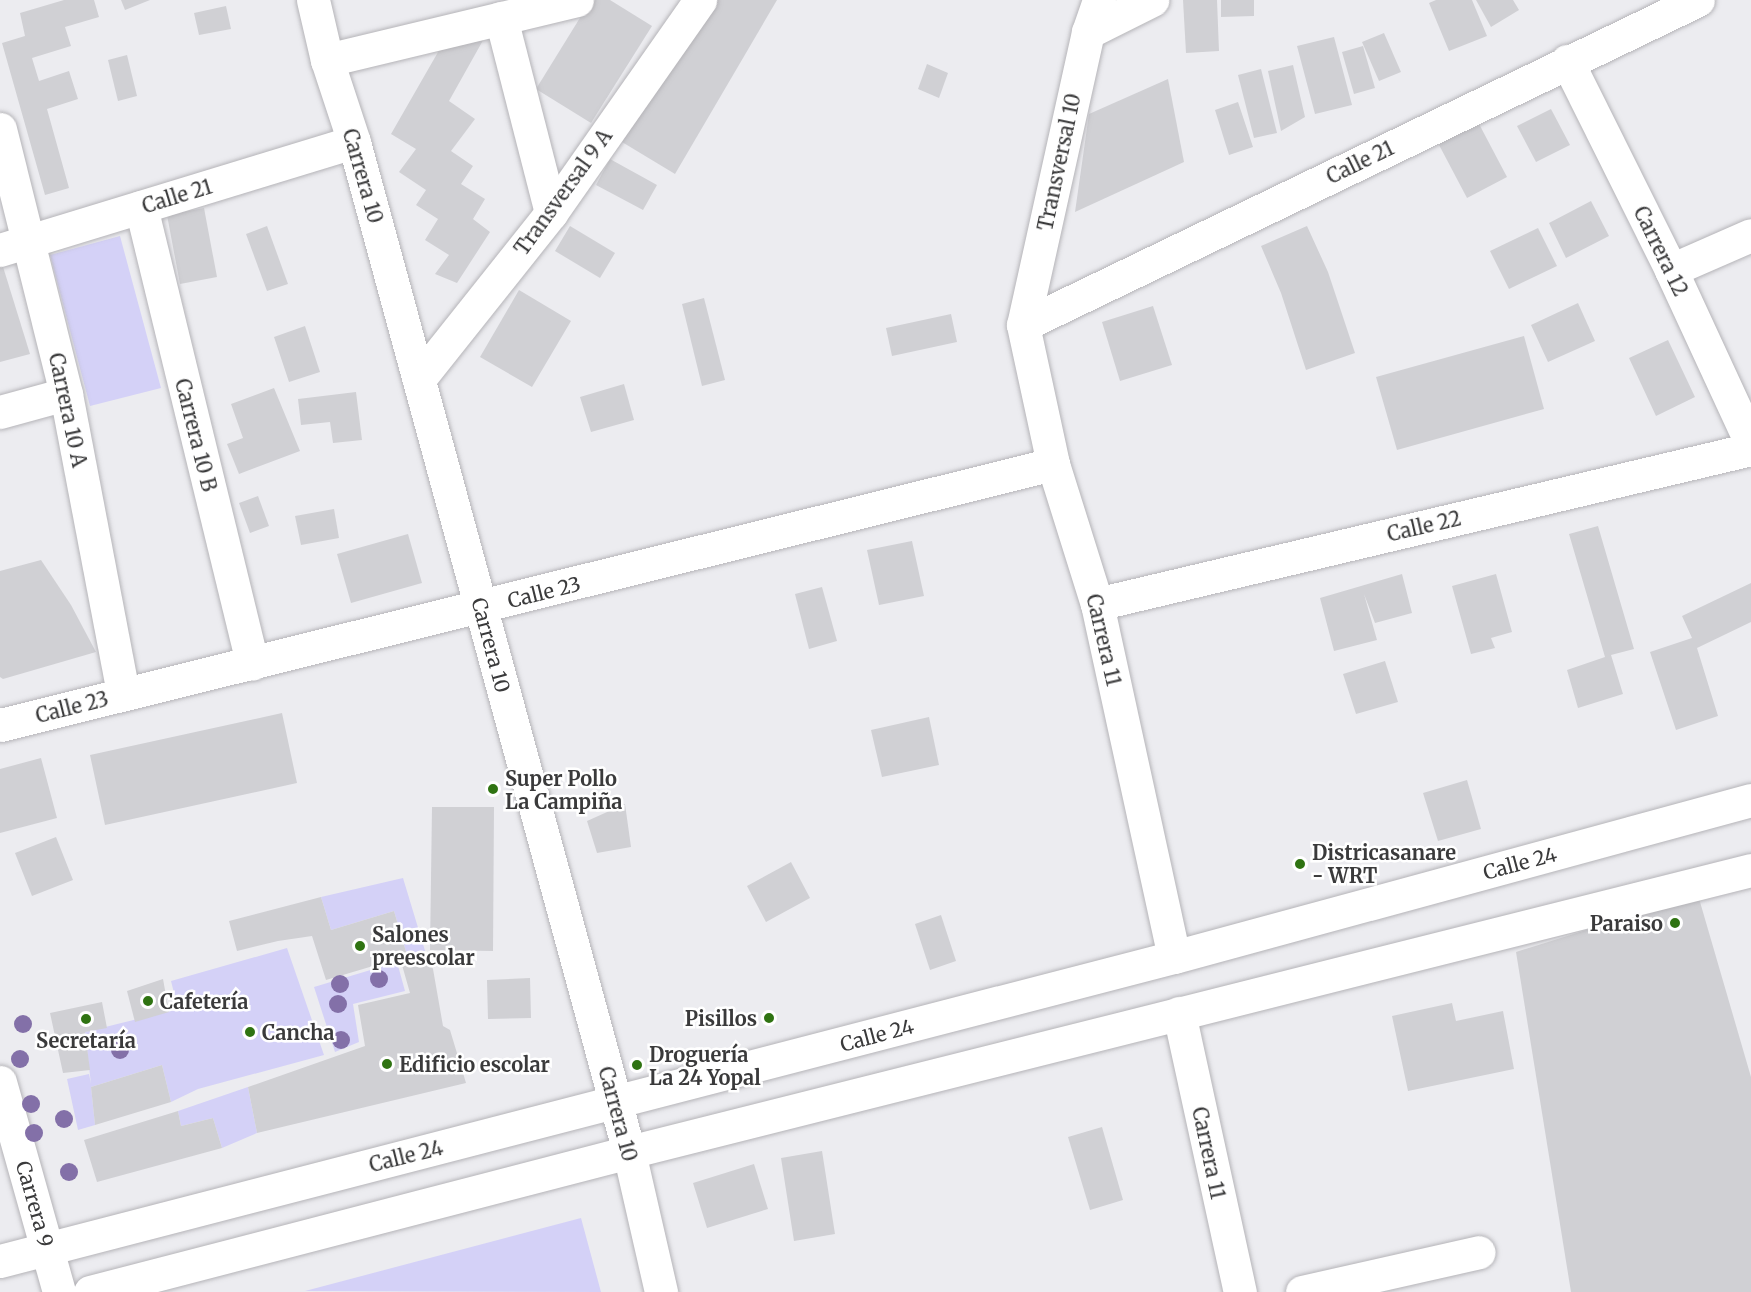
<!DOCTYPE html>
<html>
<head>
<meta charset="utf-8">
<style>
	body { margin:0 }
	#map { position:relative; width:1751px; height:1292px; overflow:hidden; background:#ececf0; font-family:Merriweather,serif }
	div>[style] { position:absolute }
	[style*='--x'] { left:calc(var(--x)*1px); top:calc(var(--y)*1px); width:calc(var(--w)*1px); rotate:calc(var(--a)*1deg) }
	.green>* { inset:0; background:#d4d1f7 }
	.building>* { inset:0; background:#d0d0d4 }
	.roads { filter:drop-shadow(0 0 2px #b5b4b8) drop-shadow(0 0 2px #b5b4b8) }
	.minor>* { height:33px; margin:-16.5px; padding:0 16.5px; transform-origin:16.5px; border-radius:16.5px; background:#fff }
	.trees>* { width:18px; height:18px; margin:-9px; border-radius:50%; background:#8370a8 }
	.dots>* { width:16px; height:16px; translate:-50% -50%; box-sizing:border-box; border:3px solid #fff; border-radius:50% }
	span { translate:-50% -50%; white-space:nowrap; text-align:center; line-height:1.15; -webkit-text-stroke:5px #fff; paint-order:stroke }
	.street-label { font-size:20px; color:#3a3a3b }
	.poi-label { font-size:20px; color:#3a3a3b; font-weight:700 }
	.left { translate:0 -50%; text-align:left }
	.right { translate:-100% -50%; text-align:right }
</style>
</head>
<body>
<div id="map">
	<div class="green">
		<div style="clip-path:polygon(120px 236px,161px 388px,90px 406px,50px 255px)"></div>
		<div style="clip-path:polygon(403px 878px,426px 954px,407px 955px,394px 911px,331px 930px,321px 897px)"></div>
		<div style="clip-path:polygon(287px 948px,324px 1055px,198px 1089px,171px 1102px,162px 1065px,91px 1087px,95px 1125px,78px 1130px,67px 1079px,89px 1074px,91px 1084px,85px 1032px,178px 1009px,171px 981px)"></div>
		<div style="clip-path:polygon(397px 962px,405px 991px,353px 1004px,359px 1042px,335px 1052px,314px 987px)"></div>
		<div style="clip-path:polygon(248px 1087px,257px 1133px,222px 1148px,213px 1118px,181px 1126px,178px 1111px)"></div>
		<div style="clip-path:polygon(581px 1218px,601px 1292px,305px 1291px)"></div>
	</div>
	<div class="building">
		<div style="clip-path:polygon(64px 0,94px 0,99px 17px,65px 27px,71px 46px,32px 58px,39px 81px,69px 71px,78px 99px,47px 109px,69px 188px,45px 195px,2px 43px,25px 36px,20px 13px)"></div>
		<div style="clip-path:polygon(121px 0,150px 0,125px 10px)"></div>
		<div style="clip-path:polygon(591px 0,610px 0,652px 26px,591px 123px,536px 89px)"></div>
		<div style="clip-path:polygon(708px 0,777px 0,675px 174px,622px 142px)"></div>
		<div style="clip-path:polygon(1183px 0,1217px 0,1219px 51px,1186px 53px)"></div>
		<div style="clip-path:polygon(1221px 0,1254px 0,1254px 16px,1221px 17px)"></div>
		<div style="clip-path:polygon(1436px 0,1472px 0,1487px 36px,1449px 51px,1429px 3px)"></div>
		<div style="clip-path:polygon(1476px 0,1513px 0,1519px 10px,1491px 27px)"></div>
		<div style="clip-path:polygon(226px 6px,231px 29px,199px 35px,194px 13px)"></div>
		<div style="clip-path:polygon(457px 19px,486px 35px,449px 101px,475px 119px,451px 151px,473px 166px,461px 184px,485px 199px,473px 219px,490px 232px,457px 283px,435px 274px,449px 255px,425px 240px,438px 219px,416px 205px,426px 190px,399px 172px,416px 149px,391px 134px)"></div>
		<div style="clip-path:polygon(1384px 33px,1401px 72px,1379px 81px,1362px 42px)"></div>
		<div style="clip-path:polygon(1334px 37px,1352px 105px,1315px 114px,1297px 46px)"></div>
		<div style="clip-path:polygon(1363px 46px,1375px 88px,1354px 94px,1342px 52px)"></div>
		<div style="clip-path:polygon(127px 55px,137px 96px,118px 101px,108px 60px)"></div>
		<div style="clip-path:polygon(927px 64px,948px 73px,939px 98px,918px 89px)"></div>
		<div style="clip-path:polygon(1293px 65px,1305px 117px,1281px 131px,1268px 71px)"></div>
		<div style="clip-path:polygon(1261px 69px,1277px 133px,1254px 138px,1238px 75px)"></div>
		<div style="clip-path:polygon(1168px 79px,1184px 162px,1075px 212px,1089px 114px)"></div>
		<div style="clip-path:polygon(1238px 102px,1253px 147px,1229px 155px,1215px 110px)"></div>
		<div style="clip-path:polygon(1551px 109px,1570px 145px,1536px 162px,1517px 126px)"></div>
		<div style="clip-path:polygon(1478px 122px,1507px 177px,1467px 198px,1438px 143px)"></div>
		<div style="clip-path:polygon(610px 159px,657px 185px,643px 210px,596px 185px)"></div>
		<div style="clip-path:polygon(1591px 201px,1609px 236px,1566px 258px,1549px 223px)"></div>
		<div style="clip-path:polygon(204px 208px,217px 277px,180px 284px,167px 215px)"></div>
		<div style="clip-path:polygon(267px 226px,288px 284px,267px 291px,246px 234px)"></div>
		<div style="clip-path:polygon(570px 226px,615px 253px,600px 278px,555px 251px)"></div>
		<div style="clip-path:polygon(1307px 226px,1328px 272px,1355px 353px,1306px 370px,1281px 293px,1261px 246px)"></div>
		<div style="clip-path:polygon(1538px 228px,1557px 266px,1509px 289px,1490px 251px)"></div>
		<div style="clip-path:polygon(0 257px,30px 354px,0 362px)"></div>
		<div style="clip-path:polygon(519px 290px,571px 321px,532px 387px,480px 357px)"></div>
		<div style="clip-path:polygon(704px 298px,725px 380px,702px 386px,682px 304px)"></div>
		<div style="clip-path:polygon(1578px 303px,1595px 341px,1548px 362px,1531px 325px)"></div>
		<div style="clip-path:polygon(1153px 306px,1172px 365px,1120px 381px,1102px 322px)"></div>
		<div style="clip-path:polygon(951px 314px,957px 342px,892px 356px,886px 328px)"></div>
		<div style="clip-path:polygon(305px 326px,320px 372px,289px 382px,274px 337px)"></div>
		<div style="clip-path:polygon(1524px 336px,1544px 409px,1397px 450px,1376px 377px)"></div>
		<div style="clip-path:polygon(1668px 340px,1695px 397px,1656px 416px,1629px 358px)"></div>
		<div style="clip-path:polygon(624px 384px,634px 420px,591px 432px,580px 397px)"></div>
		<div style="clip-path:polygon(274px 388px,300px 451px,239px 474px,227px 444px,243px 438px,231px 404px)"></div>
		<div style="clip-path:polygon(356px 392px,362px 440px,333px 443px,330px 422px,301px 425px,298px 399px)"></div>
		<div style="clip-path:polygon(258px 496px,269px 526px,250px 533px,239px 503px)"></div>
		<div style="clip-path:polygon(334px 509px,339px 538px,301px 545px,295px 516px)"></div>
		<div style="clip-path:polygon(1598px 526px,1634px 649px,1611px 655px,1623px 694px,1578px 708px,1567px 670px,1605px 657px,1569px 534px)"></div>
		<div style="clip-path:polygon(408px 534px,422px 583px,351px 603px,337px 554px)"></div>
		<div style="clip-path:polygon(912px 541px,924px 596px,879px 605px,867px 550px)"></div>
		<div style="clip-path:polygon(41px 560px,71px 605px,96px 652px,3px 679px,0 677px,0 571px)"></div>
		<div style="clip-path:polygon(1402px 574px,1412px 613px,1375px 623px,1364px 594px,1377px 640px,1334px 651px,1320px 598px)"></div>
		<div style="clip-path:polygon(1496px 574px,1512px 632px,1491px 638px,1495px 648px,1471px 654px,1452px 586px)"></div>
		<div style="clip-path:polygon(1751px 583px,1751px 622px,1697px 648px,1718px 716px,1676px 730px,1650px 652px,1692px 638px,1682px 616px)"></div>
		<div style="clip-path:polygon(822px 587px,837px 641px,809px 649px,795px 594px)"></div>
		<div style="clip-path:polygon(1385px 661px,1398px 702px,1356px 714px,1343px 674px)"></div>
		<div style="clip-path:polygon(282px 713px,297px 783px,105px 825px,90px 755px)"></div>
		<div style="clip-path:polygon(929px 717px,939px 765px,882px 777px,871px 730px)"></div>
		<div style="clip-path:polygon(41px 758px,57px 818px,0 833px,0 769px)"></div>
		<div style="clip-path:polygon(1467px 780px,1481px 829px,1438px 841px,1423px 793px)"></div>
		<div style="clip-path:polygon(625px 804px,631px 847px,597px 853px,587px 821px)"></div>
		<div style="clip-path:polygon(432px 807px,494px 807px,493px 951px,430px 950px)"></div>
		<div style="clip-path:polygon(56px 837px,73px 880px,32px 896px,15px 853px)"></div>
		<div style="clip-path:polygon(791px 862px,810px 898px,766px 922px,747px 886px)"></div>
		<div style="clip-path:polygon(1698px 895px,1751px 1077px,1751px 1292px,1571px 1292px,1516px 952px)"></div>
		<div style="clip-path:polygon(321px 897px,331px 930px,394px 911px,407px 955px,400px 958px,426px 954px,433px 969px,443px 1026px,450px 1030px,466px 1083px,257px 1133px,248px 1087px,365px 1046px,358px 1005px,410px 993px,400px 958px,326px 980px,312px 936px,278px 941px,237px 951px,229px 921px)"></div>
		<div style="clip-path:polygon(941px 915px,956px 961px,930px 970px,915px 924px)"></div>
		<div style="clip-path:polygon(530px 978px,531px 1018px,488px 1019px,487px 980px)"></div>
		<div style="clip-path:polygon(163px 979px,169px 1012px,135px 1022px,127px 991px)"></div>
		<div style="clip-path:polygon(102px 1002px,107px 1028px,85px 1032px,90px 1070px,63px 1073px,50px 1013px)"></div>
		<div style="clip-path:polygon(1452px 1003px,1456px 1021px,1503px 1011px,1514px 1069px,1408px 1091px,1392px 1016px)"></div>
		<div style="clip-path:polygon(162px 1065px,171px 1102px,95px 1125px,91px 1087px)"></div>
		<div style="clip-path:polygon(178px 1111px,181px 1126px,213px 1118px,222px 1148px,97px 1182px,84px 1140px)"></div>
		<div style="clip-path:polygon(1102px 1127px,1123px 1200px,1090px 1210px,1068px 1137px)"></div>
		<div style="clip-path:polygon(822px 1151px,835px 1234px,794px 1241px,781px 1158px)"></div>
		<div style="clip-path:polygon(754px 1164px,768px 1209px,707px 1228px,693px 1183px)"></div>
	</div>
	<div class="roads">
		<div class="minor">
			<div style="--x:313;--y:0;--w:62;--a:76.9"></div>
			<div style="--x:327;--y:60;--w:86;--a:71.8"></div>
			<div style="--x:354;--y:142;--w:1047;--a:74.77"></div>
			<div style="--x:629;--y:1152;--w:144;--a:77.1"></div>
			<div style="--x:1099;--y:0;--w:34;--a:109"></div>
			<div style="--x:1088;--y:32;--w:300;--a:102.5"></div>
			<div style="--x:1023;--y:325;--w:142;--a:77.8"></div>
			<div style="--x:1053;--y:464;--w:147;--a:72.6"></div>
			<div style="--x:1097;--y:604;--w:361;--a:77.7"></div>
			<div style="--x:501;--y:18;--w:201;--a:75.6"></div>
			<div style="--x:1088;--y:32;--w:72;--a:-26.6"></div>
			<div style="--x:327;--y:60;--w:257;--a:-13.5"></div>
			<div style="--x:1567;--y:61;--w:233;--a:63.5"></div>
			<div style="--x:1671;--y:270;--w:191;--a:65.2"></div>
			<div style="--x:0;--y:129;--w:273;--a:76"></div>
			<div style="--x:66;--y:394;--w:305;--a:79.2"></div>
			<div style="--x:141;--y:207;--w:470;--a:76.3"></div>
			<div style="--x:0;--y:250;--w:370;--a:-17"></div>
			<div style="--x:1671;--y:270;--w:87;--a:-23.6"></div>
			<div style="--x:1023;--y:325;--w:749;--a:-25.71"></div>
			<div style="--x:419;--y:379;--w:212;--a:-51.5"></div>
			<div style="--x:551;--y:213;--w:260;--a:-55"></div>
			<div style="--x:0;--y:412;--w:68;--a:-15.3"></div>
			<div style="--x:1097;--y:604;--w:672;--a:-13.33"></div>
			<div style="--x:0;--y:725;--w:1085;--a:-13.92"></div>
			<div style="--x:1179;--y:1013;--w:286;--a:77.7"></div>
			<div style="--x:0;--y:1082;--w:218;--a:74.3"></div>
			<div style="--x:0;--y:1261;--w:1213;--a:-14.52"></div>
			<div style="--x:1174;--y:957;--w:598;--a:-15.22"></div>
			<div style="--x:90;--y:1292;--w:557;--a:-14.56"></div>
			<div style="--x:629;--y:1152;--w:1157;--a:-14.11"></div>
			<div style="--x:1302;--y:1292;--w:181;--a:-12.7"></div>
		</div>
	</div>
	<div class="trees">
		<div style="left:379px;top:979px"></div>
		<div style="left:340px;top:984px"></div>
		<div style="left:338px;top:1004px"></div>
		<div style="left:23px;top:1024px"></div>
		<div style="left:341px;top:1040px"></div>
		<div style="left:120px;top:1050px"></div>
		<div style="left:20px;top:1059px"></div>
		<div style="left:31px;top:1104px"></div>
		<div style="left:64px;top:1119px"></div>
		<div style="left:34px;top:1133px"></div>
		<div style="left:69px;top:1172px"></div>
	</div>
	<div class="dots">
		<div style="left:493px;top:789px;background:#2f7312"></div>
		<div style="left:1300px;top:864px;background:#2f7312"></div>
		<div style="left:1675px;top:923px;background:#2f7312"></div>
		<div style="left:360px;top:946px;background:#2f7312"></div>
		<div style="left:148px;top:1001px;background:#2f7312"></div>
		<div style="left:769px;top:1018px;background:#2f7312"></div>
		<div style="left:86px;top:1019px;background:#2f7312"></div>
		<div style="left:250px;top:1032px;background:#2f7312"></div>
		<div style="left:387px;top:1064px;background:#2f7312"></div>
		<div style="left:637px;top:1065px;background:#2f7312"></div>
	</div>
	<div class="street-label">
		<span style="left:1059px;top:162px;rotate:-78deg">Transversal 10</span>
		<span style="left:1360px;top:162px;rotate:-26deg">Calle 21</span>
		<span style="left:363px;top:176px;rotate:74deg">Carrera 10</span>
		<span style="left:563px;top:192px;rotate:-54deg">Transversal 9 A</span>
		<span style="left:177px;top:196px;rotate:-17deg">Calle 21</span>
		<span style="left:1661px;top:251px;rotate:64deg">Carrera 12</span>
		<span style="left:68px;top:410px;rotate:78deg">Carrera 10 A</span>
		<span style="left:196px;top:435px;rotate:76deg">Carrera 10 B</span>
		<span style="left:1424px;top:526px;rotate:-13deg">Calle 22</span>
		<span style="left:544px;top:592px;rotate:-14deg">Calle 23</span>
		<span style="left:1104px;top:640px;rotate:77deg">Carrera 11</span>
		<span style="left:491px;top:645px;rotate:75deg">Carrera 10</span>
		<span style="left:72px;top:707px;rotate:-14deg">Calle 23</span>
		<span style="left:1520px;top:863px;rotate:-15deg">Calle 24</span>
		<span style="left:877px;top:1035px;rotate:-15deg">Calle 24</span>
		<span style="left:618px;top:1114px;rotate:75deg">Carrera 10</span>
		<span style="left:1209px;top:1153px;rotate:78deg">Carrera 11</span>
		<span style="left:406px;top:1156px;rotate:-14deg">Calle 24</span>
		<span style="left:35px;top:1204px;rotate:74deg">Carrera 9</span>
	</div>
	<div class="poi-label">
		<span class="left" style="left:505px;top:790px">Super Pollo<br>La Campiña</span>
		<span class="left" style="left:1312px;top:864px">Districasanare<br>- WRT</span>
		<span class="right" style="left:1663px;top:923px">Paraiso</span>
		<span class="left" style="left:372px;top:946px">Salones<br>preescolar</span>
		<span class="left" style="left:160px;top:1001px">Cafetería</span>
		<span class="right" style="left:757px;top:1018px">Pisillos</span>
		<span class="left" style="left:262px;top:1032px">Cancha</span>
		<span style="left:86px;top:1040px">Secretaría</span>
		<span class="left" style="left:649px;top:1066px">Droguería<br>La 24 Yopal</span>
		<span class="left" style="left:399px;top:1064px">Edificio escolar</span>
	</div>
</div>
</body>
</html>
